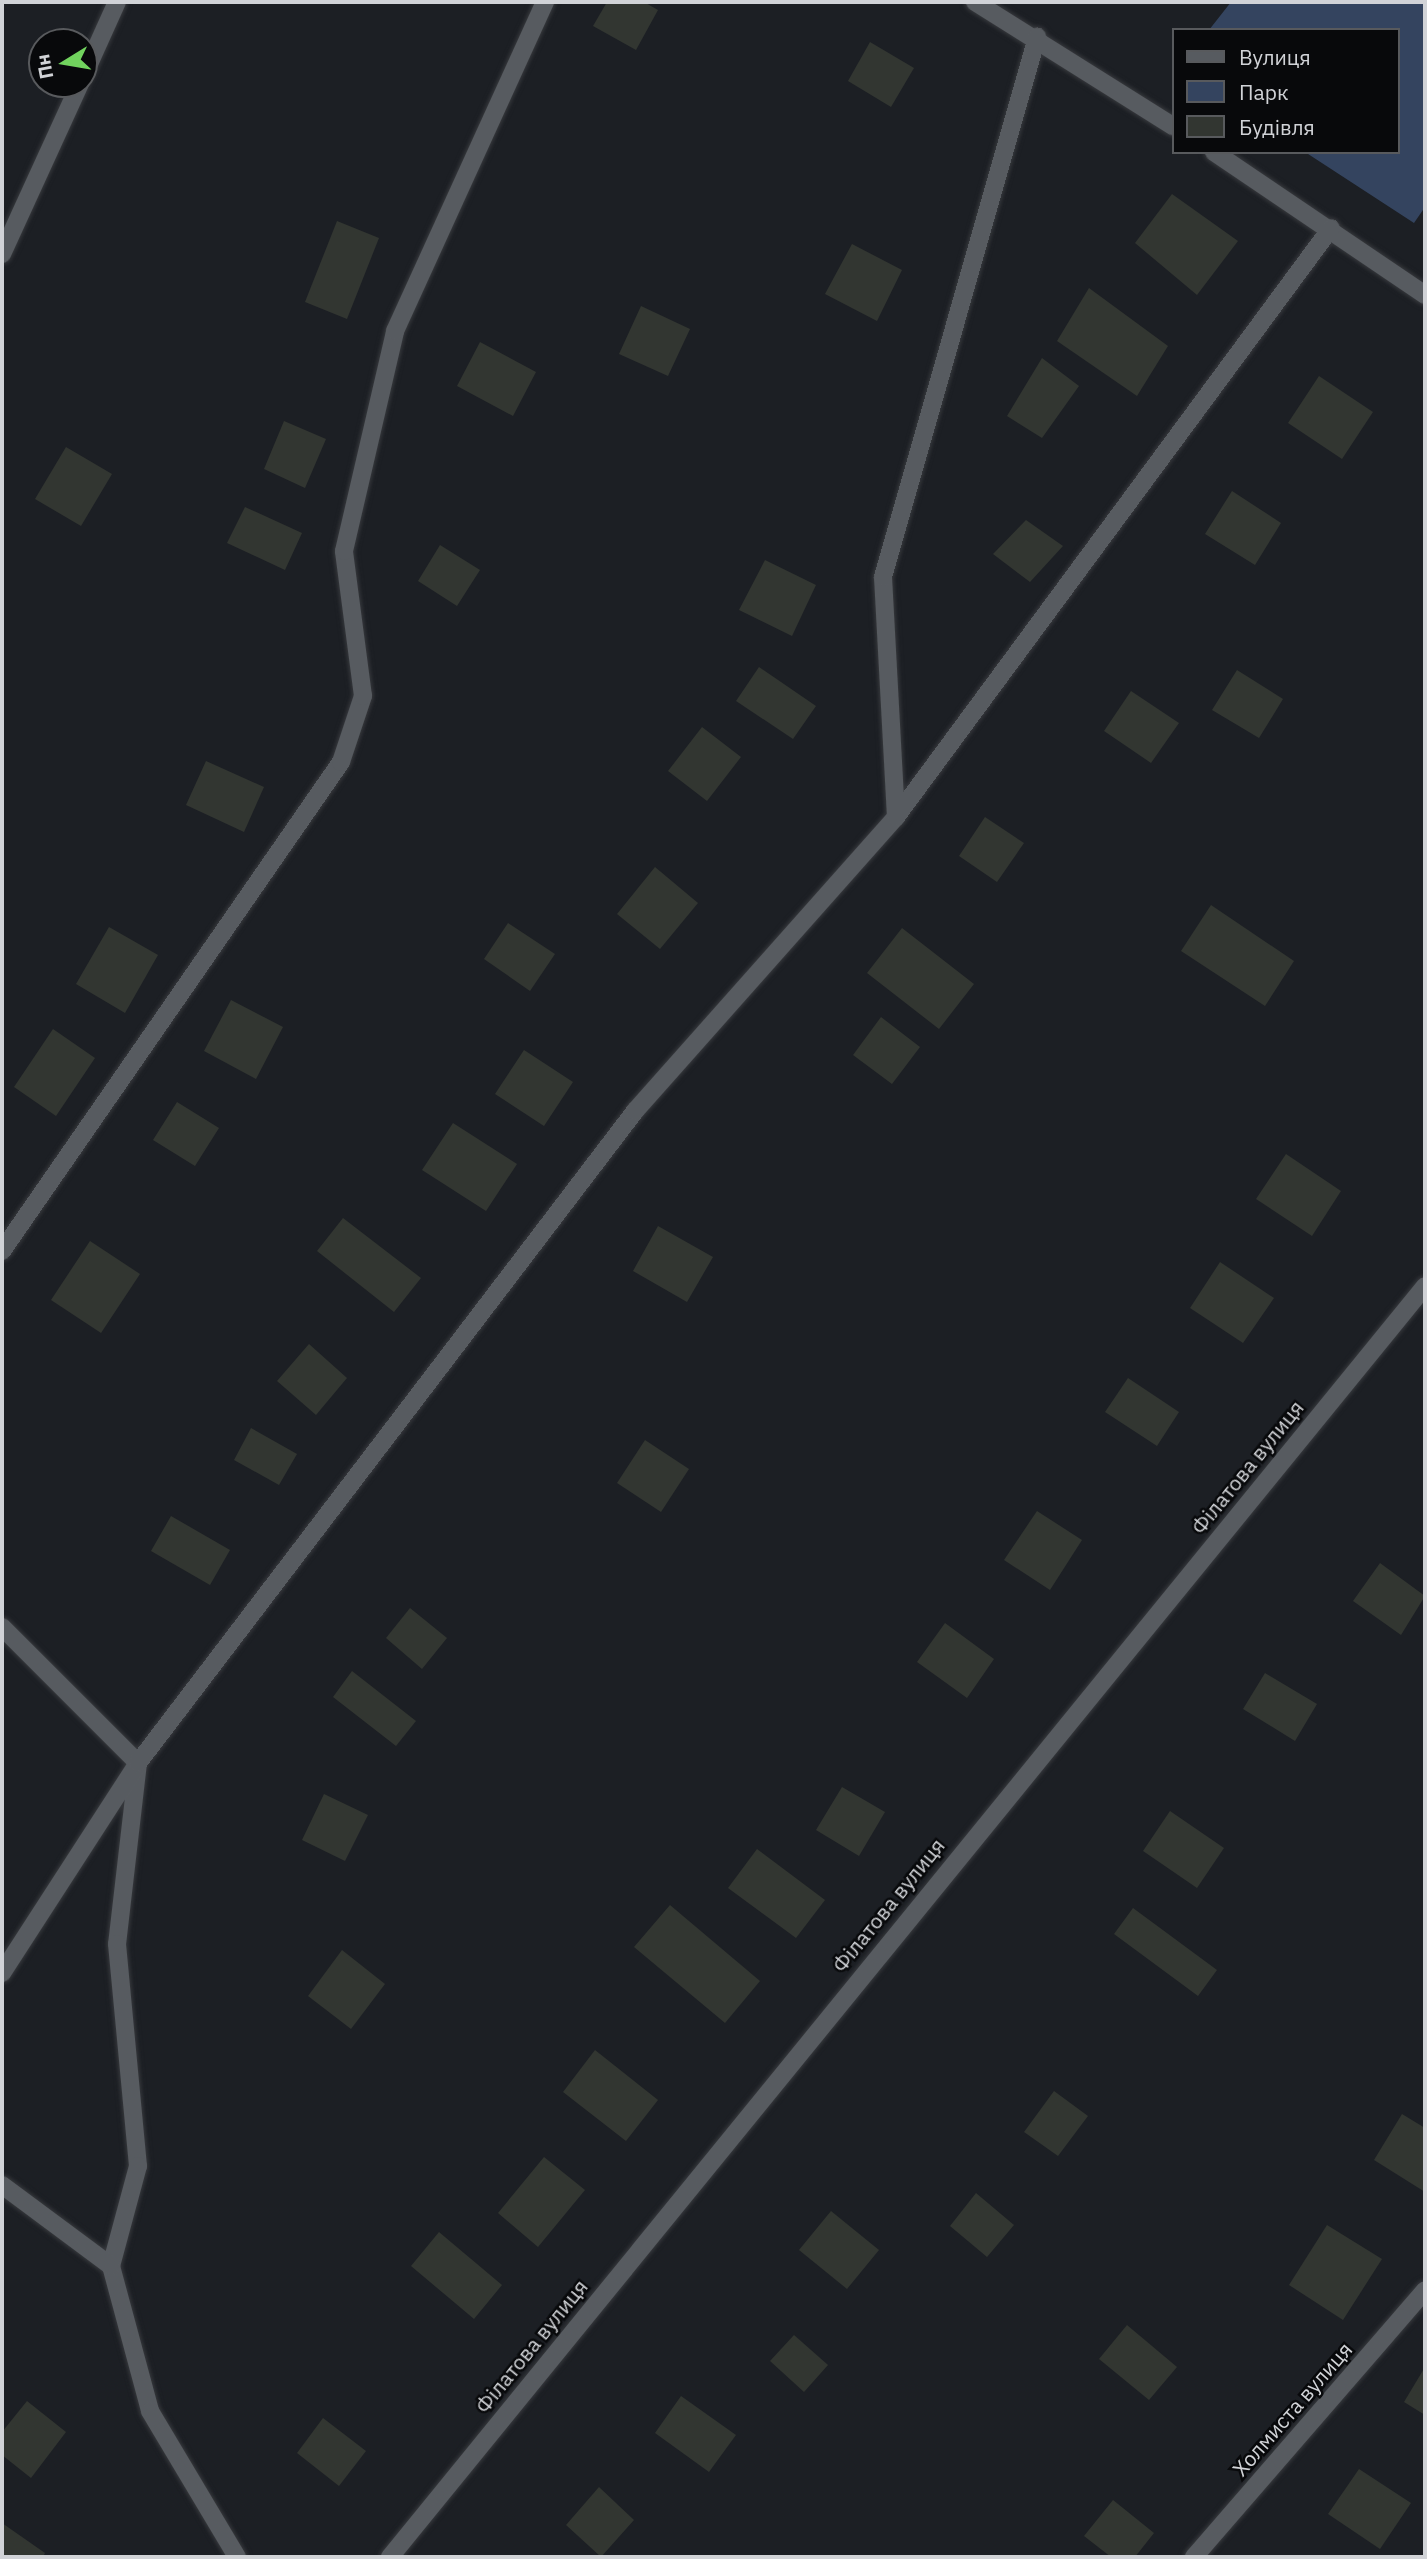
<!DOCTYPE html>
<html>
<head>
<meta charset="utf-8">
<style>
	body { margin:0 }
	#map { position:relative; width:1427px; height:2559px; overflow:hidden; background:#1c1f24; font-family:"IBM Plex Sans",sans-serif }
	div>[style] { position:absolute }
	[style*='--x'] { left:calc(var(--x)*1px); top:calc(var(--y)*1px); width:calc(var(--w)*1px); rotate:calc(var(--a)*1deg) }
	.green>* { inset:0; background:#34445f }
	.building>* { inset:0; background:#323631 }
	.roads { filter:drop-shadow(0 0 2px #37393d) drop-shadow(0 0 2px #37393d) }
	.minor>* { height:18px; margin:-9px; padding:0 9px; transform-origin:9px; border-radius:9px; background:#575b60 }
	span { translate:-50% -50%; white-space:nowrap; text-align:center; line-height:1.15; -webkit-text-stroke:5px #08090b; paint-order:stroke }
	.street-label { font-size:21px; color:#d1d3d7 }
	.frame { position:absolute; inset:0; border:4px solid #d1d3d7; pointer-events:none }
	.legend { position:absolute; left:1172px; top:28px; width:228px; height:126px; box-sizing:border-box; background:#08090b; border:2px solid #585a5d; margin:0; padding:9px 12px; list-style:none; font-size:21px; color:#d1d3d7 }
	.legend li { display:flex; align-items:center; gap:14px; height:35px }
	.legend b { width:35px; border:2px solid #585a5d }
	.north { position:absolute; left:28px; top:28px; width:70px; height:70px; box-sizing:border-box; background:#08090b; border:2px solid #585a5d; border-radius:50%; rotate:259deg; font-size:19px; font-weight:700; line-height:28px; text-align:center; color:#d1d3d7 }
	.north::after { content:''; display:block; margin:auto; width:24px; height:32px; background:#71d35e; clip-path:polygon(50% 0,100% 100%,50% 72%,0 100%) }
</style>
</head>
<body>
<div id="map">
	<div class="green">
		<div style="clip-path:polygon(1231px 2px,1425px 2px,1425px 207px,1414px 223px,1305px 152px,1397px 152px,1397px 30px,1209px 30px)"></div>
	</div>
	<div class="building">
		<div style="clip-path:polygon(607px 2px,644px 2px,658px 10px,636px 50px,593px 26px)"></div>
		<div style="clip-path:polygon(870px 42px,914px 68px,891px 107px,848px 81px)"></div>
		<div style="clip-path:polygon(1172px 194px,1238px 241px,1197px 295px,1135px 243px)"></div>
		<div style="clip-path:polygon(337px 221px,379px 238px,347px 319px,305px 302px)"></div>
		<div style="clip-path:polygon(852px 244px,902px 270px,877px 321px,825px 294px)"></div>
		<div style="clip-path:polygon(1089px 288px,1168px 346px,1137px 396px,1057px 341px)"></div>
		<div style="clip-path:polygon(641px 306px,690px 329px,668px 376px,619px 354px)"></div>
		<div style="clip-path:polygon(480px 342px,536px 372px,513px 416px,457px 386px)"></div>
		<div style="clip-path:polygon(1042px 358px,1079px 386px,1042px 438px,1007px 416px)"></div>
		<div style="clip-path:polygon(1319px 376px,1373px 412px,1342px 459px,1288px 423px)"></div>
		<div style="clip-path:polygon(284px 421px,326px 439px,305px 488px,264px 469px)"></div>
		<div style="clip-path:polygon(66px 447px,112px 474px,81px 526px,35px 499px)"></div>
		<div style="clip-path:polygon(1232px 491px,1281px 523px,1255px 565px,1205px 534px)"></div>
		<div style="clip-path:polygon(245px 507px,302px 533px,285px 570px,227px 543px)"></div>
		<div style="clip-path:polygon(1026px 520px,1063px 546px,1030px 582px,993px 554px)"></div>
		<div style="clip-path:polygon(440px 545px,480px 570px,457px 606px,418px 581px)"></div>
		<div style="clip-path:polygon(765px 560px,816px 585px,792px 636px,739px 610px)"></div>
		<div style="clip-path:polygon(759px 667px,816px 706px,793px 739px,736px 701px)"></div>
		<div style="clip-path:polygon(1237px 670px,1283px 699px,1259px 738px,1212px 710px)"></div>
		<div style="clip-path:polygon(1131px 691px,1179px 723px,1151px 763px,1104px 731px)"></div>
		<div style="clip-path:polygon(702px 727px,741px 757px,707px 801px,668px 771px)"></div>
		<div style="clip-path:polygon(206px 761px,264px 787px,244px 832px,186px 805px)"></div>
		<div style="clip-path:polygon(985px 817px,1024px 843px,997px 882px,959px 856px)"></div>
		<div style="clip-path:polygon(655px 867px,698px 903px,660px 949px,617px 914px)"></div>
		<div style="clip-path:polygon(1211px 905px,1294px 961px,1265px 1006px,1181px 951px)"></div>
		<div style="clip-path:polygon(508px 923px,555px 954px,530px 991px,484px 959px)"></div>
		<div style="clip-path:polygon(109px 927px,158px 955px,125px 1013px,76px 984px)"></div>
		<div style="clip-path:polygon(902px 928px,974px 984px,939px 1029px,867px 973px)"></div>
		<div style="clip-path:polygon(231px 1000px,283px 1027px,256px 1079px,204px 1051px)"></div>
		<div style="clip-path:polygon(881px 1017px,920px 1047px,892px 1084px,853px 1055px)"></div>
		<div style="clip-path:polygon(53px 1029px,95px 1058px,56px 1116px,14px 1087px)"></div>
		<div style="clip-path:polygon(524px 1050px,573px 1082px,544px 1126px,495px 1094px)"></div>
		<div style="clip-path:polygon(177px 1102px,219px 1128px,195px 1166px,153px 1140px)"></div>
		<div style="clip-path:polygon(453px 1123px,517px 1164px,486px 1211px,422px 1170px)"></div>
		<div style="clip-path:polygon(1286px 1154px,1341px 1191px,1312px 1236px,1256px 1199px)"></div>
		<div style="clip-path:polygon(343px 1218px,421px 1278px,394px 1312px,317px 1251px)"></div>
		<div style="clip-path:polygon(658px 1226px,713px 1257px,687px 1302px,633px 1271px)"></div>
		<div style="clip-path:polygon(90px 1241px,140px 1274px,101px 1333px,51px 1300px)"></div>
		<div style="clip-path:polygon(1220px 1262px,1274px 1298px,1243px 1343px,1190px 1308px)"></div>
		<div style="clip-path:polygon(309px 1344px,347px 1378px,316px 1415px,277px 1381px)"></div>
		<div style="clip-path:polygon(1128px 1378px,1179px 1412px,1157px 1446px,1105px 1412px)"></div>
		<div style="clip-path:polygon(251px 1428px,297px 1454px,279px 1485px,234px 1460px)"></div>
		<div style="clip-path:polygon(645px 1440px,689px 1469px,661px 1512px,617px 1483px)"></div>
		<div style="clip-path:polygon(1037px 1511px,1082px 1540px,1050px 1590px,1004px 1560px)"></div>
		<div style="clip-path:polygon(171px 1516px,230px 1550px,210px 1585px,151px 1551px)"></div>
		<div style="clip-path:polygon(1380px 1563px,1425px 1596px,1401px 1635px,1353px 1601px)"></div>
		<div style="clip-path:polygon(410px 1608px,447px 1638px,422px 1669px,386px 1638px)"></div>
		<div style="clip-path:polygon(945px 1623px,994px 1659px,967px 1698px,917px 1662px)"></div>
		<div style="clip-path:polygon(352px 1671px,416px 1721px,396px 1746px,333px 1697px)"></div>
		<div style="clip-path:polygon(1265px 1673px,1317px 1704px,1295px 1741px,1243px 1709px)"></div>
		<div style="clip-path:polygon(842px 1787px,885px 1812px,859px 1856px,816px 1830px)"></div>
		<div style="clip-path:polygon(324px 1794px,368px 1815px,345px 1861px,302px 1840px)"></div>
		<div style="clip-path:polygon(1170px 1811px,1224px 1848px,1197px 1888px,1143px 1851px)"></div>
		<div style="clip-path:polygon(757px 1849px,825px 1900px,796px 1938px,728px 1888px)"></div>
		<div style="clip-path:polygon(670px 1905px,760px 1981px,725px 2023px,634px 1947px)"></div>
		<div style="clip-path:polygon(1133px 1908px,1217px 1970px,1198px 1996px,1114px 1934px)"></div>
		<div style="clip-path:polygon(342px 1950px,385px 1984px,351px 2029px,308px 1996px)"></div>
		<div style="clip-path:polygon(595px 2050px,658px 2100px,626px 2141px,563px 2092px)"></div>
		<div style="clip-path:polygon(1054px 2091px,1088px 2116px,1058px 2156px,1024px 2132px)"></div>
		<div style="clip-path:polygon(1402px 2114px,1425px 2128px,1425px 2192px,1374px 2160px)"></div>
		<div style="clip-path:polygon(544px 2157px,585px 2190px,538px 2247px,498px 2213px)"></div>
		<div style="clip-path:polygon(976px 2193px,1014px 2225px,987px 2257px,950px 2226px)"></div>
		<div style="clip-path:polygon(831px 2211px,879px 2250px,847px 2289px,799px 2250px)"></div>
		<div style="clip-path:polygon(1327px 2225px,1382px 2259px,1343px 2320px,1289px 2285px)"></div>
		<div style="clip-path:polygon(439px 2232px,502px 2285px,474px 2319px,411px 2266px)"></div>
		<div style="clip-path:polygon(1127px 2325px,1177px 2367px,1149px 2400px,1099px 2359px)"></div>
		<div style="clip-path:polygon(794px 2335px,828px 2365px,804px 2392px,770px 2361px)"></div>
		<div style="clip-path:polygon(1425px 2367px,1425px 2415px,1404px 2402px)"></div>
		<div style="clip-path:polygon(681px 2396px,736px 2435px,709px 2472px,655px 2433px)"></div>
		<div style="clip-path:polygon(27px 2401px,66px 2432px,31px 2478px,2px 2455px,2px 2432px)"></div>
		<div style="clip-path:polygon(323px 2418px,366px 2451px,339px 2486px,297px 2453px)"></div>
		<div style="clip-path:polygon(1359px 2469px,1411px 2503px,1380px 2549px,1328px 2514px)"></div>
		<div style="clip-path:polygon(599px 2487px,634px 2520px,601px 2557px,566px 2525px)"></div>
		<div style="clip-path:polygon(1113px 2500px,1154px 2533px,1135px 2557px,1111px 2557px,1084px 2536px)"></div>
		<div style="clip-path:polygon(2px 2523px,45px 2553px,43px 2557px,2px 2557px)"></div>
	</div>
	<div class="roads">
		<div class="minor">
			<div style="--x:975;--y:2;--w:234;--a:32.1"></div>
			<div style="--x:84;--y:75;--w:80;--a:-65.7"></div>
			<div style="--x:1214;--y:152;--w:255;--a:34.1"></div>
			<div style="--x:2;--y:254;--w:187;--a:-65.4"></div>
			<div style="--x:896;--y:817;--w:240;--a:-93.1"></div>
			<div style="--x:883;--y:577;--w:562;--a:-74.08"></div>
			<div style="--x:2;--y:1251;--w:595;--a:-55.27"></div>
			<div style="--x:341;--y:762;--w:70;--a:-71.6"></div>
			<div style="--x:363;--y:696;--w:146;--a:-97.5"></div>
			<div style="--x:344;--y:551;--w:226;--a:-76.9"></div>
			<div style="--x:395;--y:331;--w:362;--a:-65.5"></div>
			<div style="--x:2;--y:1627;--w:192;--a:45"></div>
			<div style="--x:138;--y:1763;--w:182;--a:96.6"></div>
			<div style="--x:117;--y:1944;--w:223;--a:84.6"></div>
			<div style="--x:138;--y:2166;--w:104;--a:105.1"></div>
			<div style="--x:111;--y:2266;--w:150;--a:74.9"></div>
			<div style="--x:150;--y:2411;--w:170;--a:59.2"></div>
			<div style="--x:2;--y:1973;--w:250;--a:-57.1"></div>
			<div style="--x:138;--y:1763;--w:820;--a:-52.68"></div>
			<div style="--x:635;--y:1111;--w:393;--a:-48.4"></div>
			<div style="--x:896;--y:817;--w:732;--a:-53.55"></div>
			<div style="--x:2;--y:2185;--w:136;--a:36.6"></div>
			<div style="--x:390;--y:2557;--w:1639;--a:-50.84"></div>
			<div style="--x:1194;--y:2557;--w:353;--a:-49.1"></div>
		</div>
	</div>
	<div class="street-label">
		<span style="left:1247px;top:1467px;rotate:-51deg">Філатова вулиця</span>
		<span style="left:888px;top:1905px;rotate:-51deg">Філатова вулиця</span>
		<span style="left:531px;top:2346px;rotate:-51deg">Філатова вулиця</span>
		<span style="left:1292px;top:2409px;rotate:-49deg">Холмиста вулиця</span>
	</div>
	<div class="frame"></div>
	<ul class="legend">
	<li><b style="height:9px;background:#575b60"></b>Вулиця</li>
	<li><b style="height:19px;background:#34445f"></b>Парк</li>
	<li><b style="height:19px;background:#323631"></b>Будівля</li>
	</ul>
	<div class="north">Пн</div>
</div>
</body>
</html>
